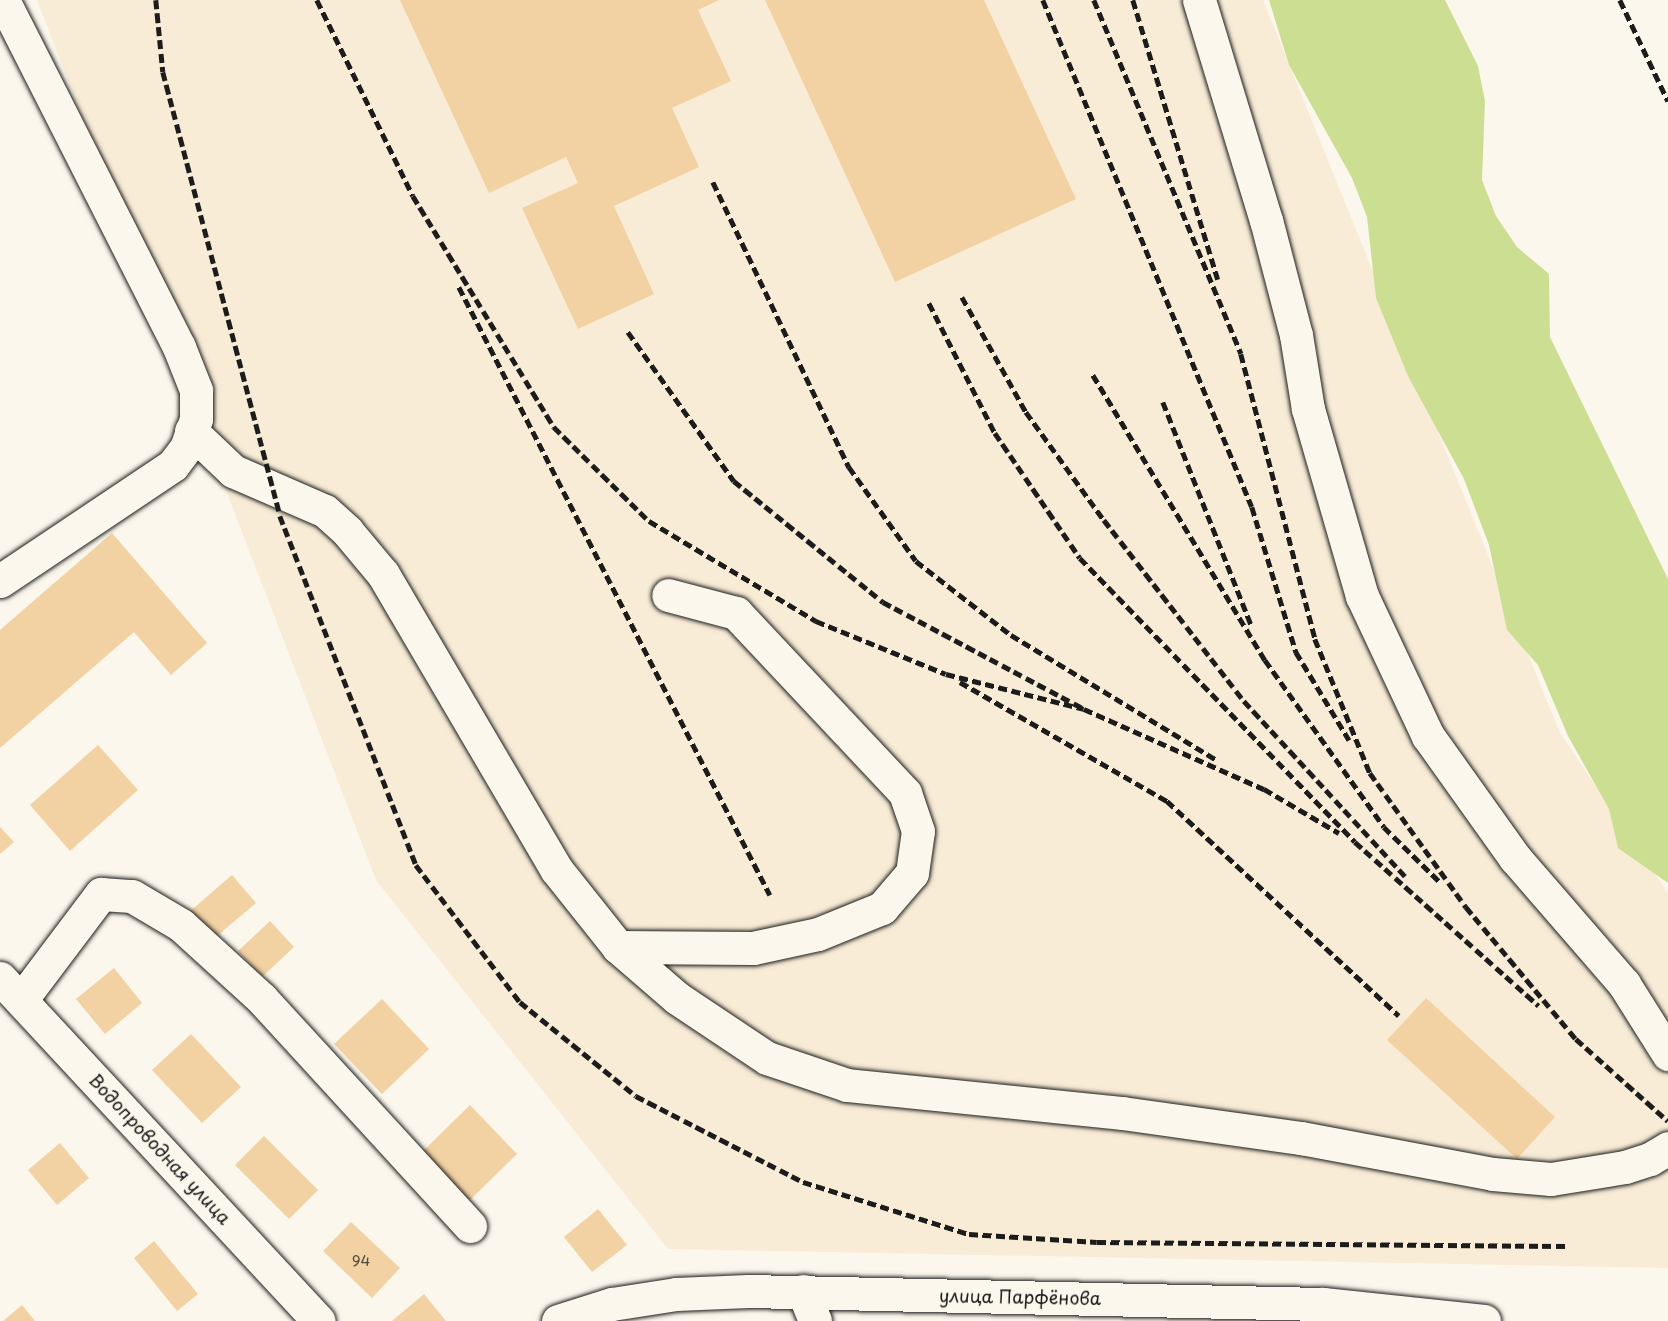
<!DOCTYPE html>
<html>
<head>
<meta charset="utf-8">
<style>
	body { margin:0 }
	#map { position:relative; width:1668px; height:1321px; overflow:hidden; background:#fbf7ec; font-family:"Playpen Sans",sans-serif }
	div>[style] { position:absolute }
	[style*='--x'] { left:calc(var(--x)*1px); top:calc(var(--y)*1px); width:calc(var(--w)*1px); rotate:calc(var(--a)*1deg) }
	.built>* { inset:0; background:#f8ecd6 }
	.green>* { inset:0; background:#ccde92 }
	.building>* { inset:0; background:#f2d1a3 }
	.roads { filter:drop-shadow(0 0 2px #1c1c1c) drop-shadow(0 0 2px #1c1c1c) }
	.minor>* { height:33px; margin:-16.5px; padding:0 16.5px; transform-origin:16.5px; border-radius:16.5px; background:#fbf7ec }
	.major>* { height:33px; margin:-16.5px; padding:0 16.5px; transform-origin:16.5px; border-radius:16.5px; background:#fbf7ec }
	.rail>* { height:4.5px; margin-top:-2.25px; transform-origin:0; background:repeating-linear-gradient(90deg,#1c1c1c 0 9px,transparent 0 13.5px) }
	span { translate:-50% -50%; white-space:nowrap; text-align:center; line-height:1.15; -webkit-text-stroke:5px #fbf7ec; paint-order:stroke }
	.number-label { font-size:15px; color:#52493e }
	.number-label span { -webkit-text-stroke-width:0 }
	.street-label { font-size:18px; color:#1c1c1c }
</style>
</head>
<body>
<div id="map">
	<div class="built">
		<div style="clip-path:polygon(37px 0,1263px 0,1560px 733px,1668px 893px,1668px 1268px,668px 1249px,376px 880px)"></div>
	</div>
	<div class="green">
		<div style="clip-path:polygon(1269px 0,1445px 0,1478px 66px,1485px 101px,1482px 180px,1496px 216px,1517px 247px,1549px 274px,1550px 337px,1668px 579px,1668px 883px,1618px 848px,1609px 809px,1568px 736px,1538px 665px,1507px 630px,1489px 545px,1464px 479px,1408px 376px,1376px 298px,1367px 217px,1352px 178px,1289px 65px)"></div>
	</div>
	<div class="building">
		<div style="clip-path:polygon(400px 0,719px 0,698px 10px,731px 81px,672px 108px,699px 167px,614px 206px,654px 294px,578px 329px,522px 208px,578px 183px,566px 157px,489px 193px)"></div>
		<div style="clip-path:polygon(765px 0,984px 0,1076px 199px,895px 282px)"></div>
		<div style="clip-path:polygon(112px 533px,207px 643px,171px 675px,134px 632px,0 748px,0 630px)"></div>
		<div style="clip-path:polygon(98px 745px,138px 790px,70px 851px,30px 805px)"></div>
		<div style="clip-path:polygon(0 827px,14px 842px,0 854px)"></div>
		<div style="clip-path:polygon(232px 875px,256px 903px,211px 941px,188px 913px)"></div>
		<div style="clip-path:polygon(270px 921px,294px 947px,262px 977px,238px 951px)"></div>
		<div style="clip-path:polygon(114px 968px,142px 1003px,105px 1034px,76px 999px)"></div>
		<div style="clip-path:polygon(1426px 998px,1555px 1117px,1517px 1159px,1387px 1040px)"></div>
		<div style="clip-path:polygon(382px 999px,429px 1049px,382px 1094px,334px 1044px)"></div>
		<div style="clip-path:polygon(191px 1034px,241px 1087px,202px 1123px,152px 1070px)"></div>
		<div style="clip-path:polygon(470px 1105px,517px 1154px,467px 1203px,420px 1154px)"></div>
		<div style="clip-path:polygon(264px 1136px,318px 1190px,289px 1219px,235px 1165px)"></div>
		<div style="clip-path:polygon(60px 1143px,89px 1178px,57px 1205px,28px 1170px)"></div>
		<div style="clip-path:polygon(598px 1209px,627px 1245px,592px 1272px,564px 1237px)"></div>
		<div style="clip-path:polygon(351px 1222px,400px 1268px,372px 1298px,323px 1251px)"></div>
		<div style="clip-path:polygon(154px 1241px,198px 1294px,177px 1311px,134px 1258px)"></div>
		<div style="clip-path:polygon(424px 1294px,446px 1321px,392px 1321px)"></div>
		<div style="clip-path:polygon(22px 1305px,35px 1321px,3px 1321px)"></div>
	</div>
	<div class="roads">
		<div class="minor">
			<div style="--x:1199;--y:0;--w:230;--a:73.1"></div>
			<div style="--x:1266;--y:220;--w:119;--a:75.4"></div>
			<div style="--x:1296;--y:335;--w:75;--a:80.8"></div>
			<div style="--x:1308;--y:409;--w:195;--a:73.9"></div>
			<div style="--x:1362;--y:596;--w:155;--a:64.8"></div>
			<div style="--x:1428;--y:736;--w:150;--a:54.5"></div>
			<div style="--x:1515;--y:858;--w:167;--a:49.1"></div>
			<div style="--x:1624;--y:984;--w:83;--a:57.8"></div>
			<div style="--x:191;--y:431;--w:58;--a:43.6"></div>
			<div style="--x:233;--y:471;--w:100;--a:23.5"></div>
			<div style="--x:325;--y:511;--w:30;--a:42"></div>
			<div style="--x:347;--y:531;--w:56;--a:50.1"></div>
			<div style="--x:383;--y:574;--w:342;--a:59.6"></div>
			<div style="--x:556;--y:869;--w:100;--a:51.5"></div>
			<div style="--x:618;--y:947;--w:78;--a:40.8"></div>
			<div style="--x:677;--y:998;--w:108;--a:33.7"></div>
			<div style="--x:767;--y:1058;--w:84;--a:18.6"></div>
			<div style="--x:847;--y:1085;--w:276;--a:5.8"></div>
			<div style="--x:1122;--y:1113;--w:181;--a:8"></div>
			<div style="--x:1301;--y:1138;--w:195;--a:10.6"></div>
			<div style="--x:1493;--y:1174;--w:58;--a:4.9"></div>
			<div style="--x:1551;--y:1179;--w:75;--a:-9.2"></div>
			<div style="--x:1625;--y:1167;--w:26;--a:-18"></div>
			<div style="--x:1650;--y:1159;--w:21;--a:-31"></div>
			<div style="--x:0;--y:581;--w:208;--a:-33.8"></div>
			<div style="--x:173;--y:465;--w:21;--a:-53"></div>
			<div style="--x:186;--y:448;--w:31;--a:-71"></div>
			<div style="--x:196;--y:419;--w:29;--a:-90"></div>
			<div style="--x:196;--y:390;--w:46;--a:-111.6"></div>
			<div style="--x:179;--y:347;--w:389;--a:-116.9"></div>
			<div style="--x:618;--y:947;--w:135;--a:0.4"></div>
			<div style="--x:753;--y:948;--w:66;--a:-12.2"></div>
			<div style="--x:818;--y:934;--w:69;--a:-22.1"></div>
			<div style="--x:882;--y:908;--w:46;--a:-49.4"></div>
			<div style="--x:912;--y:873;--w:42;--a:-81.9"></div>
			<div style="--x:918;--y:831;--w:40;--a:-108.9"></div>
			<div style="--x:905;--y:793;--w:247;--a:-133.2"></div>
			<div style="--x:736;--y:613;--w:70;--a:-165.2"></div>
			<div style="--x:0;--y:978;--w:468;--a:47.1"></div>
			<div style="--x:21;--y:1000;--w:133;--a:-53"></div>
			<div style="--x:101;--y:894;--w:31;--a:4"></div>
			<div style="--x:132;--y:896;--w:57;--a:30.6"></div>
			<div style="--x:181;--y:925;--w:110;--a:42.4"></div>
			<div style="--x:262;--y:999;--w:308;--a:47.5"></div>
			<div style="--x:803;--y:1291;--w:32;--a:68"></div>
		</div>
		<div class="major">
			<div style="--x:558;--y:1321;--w:57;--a:-17.5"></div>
			<div style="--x:612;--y:1304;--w:65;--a:-8.9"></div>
			<div style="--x:676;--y:1294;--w:72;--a:-2.4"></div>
			<div style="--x:748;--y:1291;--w:575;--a:1.3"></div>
			<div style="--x:1323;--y:1304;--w:162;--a:6"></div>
		</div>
	</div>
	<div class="rail">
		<div style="--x:156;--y:0;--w:72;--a:84.4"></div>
		<div style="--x:163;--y:72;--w:459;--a:75.2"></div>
		<div style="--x:280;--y:516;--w:375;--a:68.7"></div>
		<div style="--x:416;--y:865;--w:172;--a:52.8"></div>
		<div style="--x:520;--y:1002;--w:149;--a:39"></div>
		<div style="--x:636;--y:1096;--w:188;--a:27.2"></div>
		<div style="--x:803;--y:1182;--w:174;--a:17.4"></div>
		<div style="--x:969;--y:1234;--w:128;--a:3.6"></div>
		<div style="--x:1097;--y:1242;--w:472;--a:0.5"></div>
		<div style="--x:317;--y:0;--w:218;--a:63.9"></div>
		<div style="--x:413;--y:196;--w:271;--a:58.6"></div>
		<div style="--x:554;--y:427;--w:134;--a:44.7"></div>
		<div style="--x:649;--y:521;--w:195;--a:30.9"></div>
		<div style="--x:816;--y:621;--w:140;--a:22.2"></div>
		<div style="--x:946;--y:674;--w:142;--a:14.2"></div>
		<div style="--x:1043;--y:0;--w:548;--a:67.6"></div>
		<div style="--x:1252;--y:507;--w:152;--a:73.1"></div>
		<div style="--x:1296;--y:652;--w:103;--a:58.9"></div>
		<div style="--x:1094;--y:0;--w:383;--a:67.4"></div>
		<div style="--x:1241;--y:354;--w:294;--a:75.4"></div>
		<div style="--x:1315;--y:639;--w:145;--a:67.7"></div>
		<div style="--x:1370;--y:773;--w:165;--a:54.4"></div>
		<div style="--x:1466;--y:907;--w:172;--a:50.2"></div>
		<div style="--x:1576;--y:1039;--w:123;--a:41.7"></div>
		<div style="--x:1133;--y:0;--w:292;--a:73.1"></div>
		<div style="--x:1620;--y:0;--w:112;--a:64.6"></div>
		<div style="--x:713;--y:182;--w:316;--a:64.5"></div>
		<div style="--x:849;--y:467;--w:115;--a:54.5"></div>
		<div style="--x:916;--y:561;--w:120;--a:37.9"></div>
		<div style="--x:1011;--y:635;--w:242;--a:31.3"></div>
		<div style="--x:459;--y:287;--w:683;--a:62.91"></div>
		<div style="--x:962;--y:297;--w:132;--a:60.9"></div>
		<div style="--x:1026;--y:412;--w:133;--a:54.2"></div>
		<div style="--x:1104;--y:520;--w:229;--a:52.3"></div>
		<div style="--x:1244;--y:701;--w:238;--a:47.4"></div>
		<div style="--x:929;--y:303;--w:146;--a:63.1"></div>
		<div style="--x:995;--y:433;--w:151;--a:55.8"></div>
		<div style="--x:1080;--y:558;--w:395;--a:45.9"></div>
		<div style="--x:1355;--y:842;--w:246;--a:41.7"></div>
		<div style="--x:628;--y:332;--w:183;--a:54.6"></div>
		<div style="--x:734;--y:481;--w:192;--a:39.1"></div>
		<div style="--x:883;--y:602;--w:228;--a:28"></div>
		<div style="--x:1084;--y:709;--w:197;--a:24"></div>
		<div style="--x:1264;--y:789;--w:87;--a:30.4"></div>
		<div style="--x:1093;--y:375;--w:333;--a:58.9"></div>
		<div style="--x:1265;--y:660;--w:205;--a:54.5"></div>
		<div style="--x:1384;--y:827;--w:78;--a:44.5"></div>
		<div style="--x:1163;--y:402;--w:239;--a:68.4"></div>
		<div style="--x:960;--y:682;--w:239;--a:29.9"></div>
		<div style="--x:1167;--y:801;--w:316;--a:42.8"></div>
	</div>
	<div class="number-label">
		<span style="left:361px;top:1260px">94</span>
	</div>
	<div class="street-label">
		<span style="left:160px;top:1149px;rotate:47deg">Водопроводная улица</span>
		<span style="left:1020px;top:1297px;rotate:1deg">улица Парфёнова</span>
	</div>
</div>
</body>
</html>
